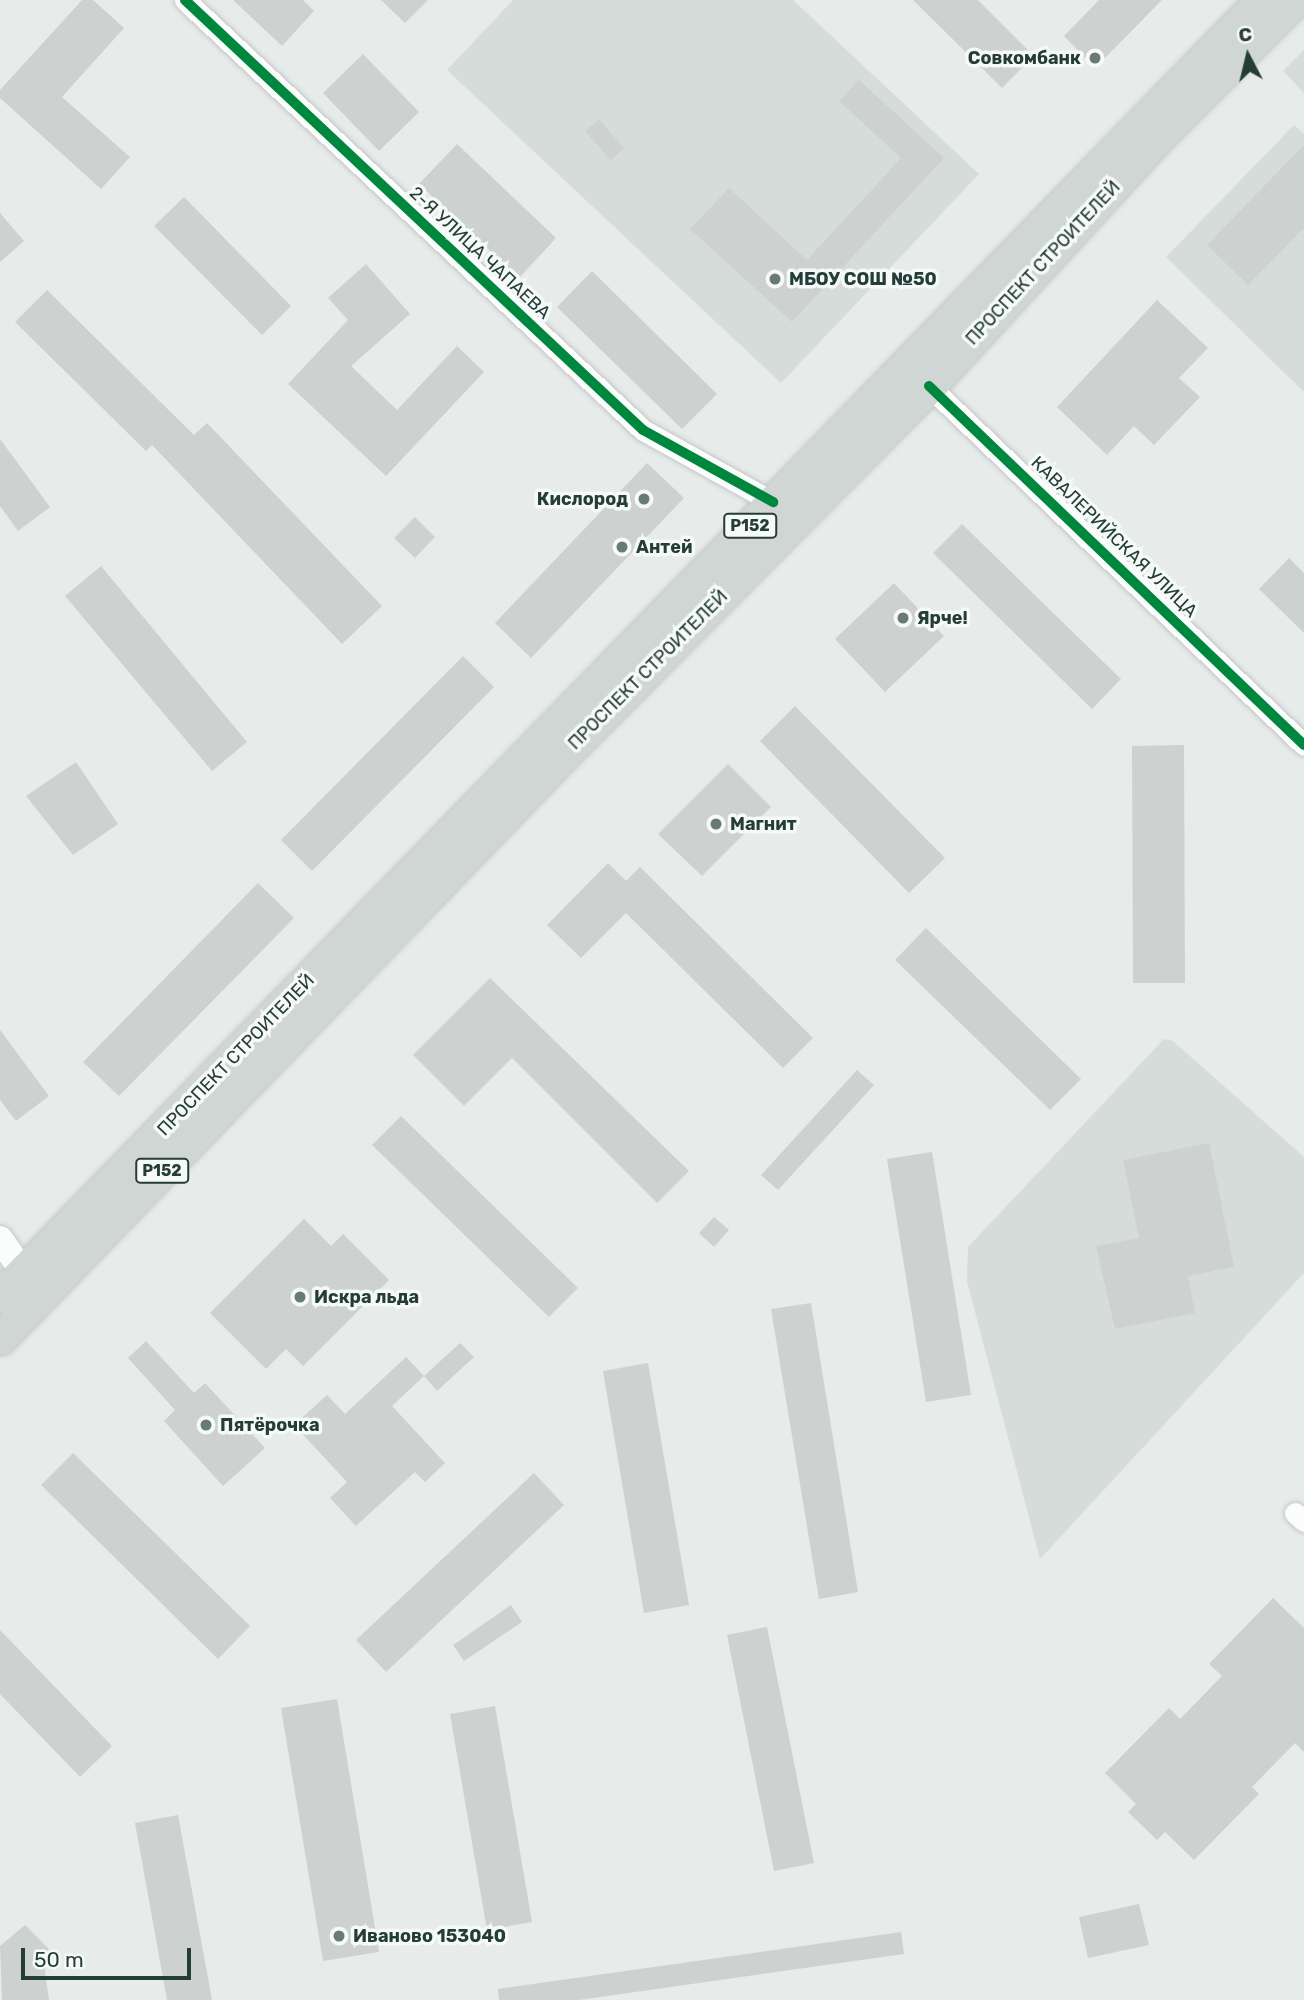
<!DOCTYPE html>
<html>
<head>
<meta charset="utf-8">
<style>
	body { margin:0 }
	#map { position:relative; width:1304px; height:2000px; overflow:hidden; background:#e7ebe9; font-family:Rubik,sans-serif }
	div>[style] { position:absolute }
	[style*='--x'] { left:calc(var(--x)*1px); top:calc(var(--y)*1px); width:calc(var(--w)*1px); rotate:calc(var(--a)*1deg) }
	.built>* { inset:0; background:#d5dcd9 }
	.building>* { inset:0; background:#cdd2d0 }
	.roads { filter:drop-shadow(0 0 2px #c4c8c6) drop-shadow(0 0 2px #c4c8c6) }
	.minor>* { height:21px; margin:-10.5px; padding:0 10.5px; transform-origin:10.5px; border-radius:10.5px; background:#fbfcfc }
	.tertiary>* { height:26px; margin:-13px; padding:0 13px; transform-origin:13px; border-radius:13px; background:#fbfcfc }
	.primary>* { height:33px; margin:-16.5px; padding:0 16.5px; transform-origin:16.5px; border-radius:16.5px; background:#cfd6d4 }
	.cycleway>* { height:10px; margin:-5px; padding:0 5px; transform-origin:5px; border-radius:5px; background:#00873e }
	.dots>* { width:19px; height:19px; translate:-50% -50%; box-sizing:border-box; border:4px solid #f5f9f7; border-radius:50% }
	span { translate:-50% -50%; white-space:nowrap; text-align:center; line-height:1.15; -webkit-text-stroke:7px #f5f9f7; paint-order:stroke }
	.shield-label span { padding:2px 5px; background:#f5f9f7; border:2px solid; border-radius:5px; -webkit-text-stroke-width:0 }
	.shield-label { font-size:16px; color:#253d38; font-weight:700 }
	.poi-label { font-size:18px; color:#253d38; font-weight:700 }
	.right { translate:-100% -50%; text-align:right }
	.left { translate:0 -50%; text-align:left }
	.street-label { font-size:18px; color:#253d38 }
	.north { position:absolute; left:1213px; top:21px; width:70px; height:70px; -webkit-text-stroke:5px #f5f9f7; paint-order:stroke; rotate:353deg; font-size:19px; font-weight:700; line-height:28px; text-align:center; color:#253d38 }
	.north::after { content:''; display:block; margin:auto; width:24px; height:32px; background:#253d38; clip-path:polygon(50% 0,100% 100%,50% 72%,0 100%) }
	.scale { position:absolute; left:21px; top:1948px; width:170px; height:32px; box-sizing:border-box; border:4px solid #253d38; border-top:0; padding-left:9px; font-size:21px; line-height:24px; white-space:nowrap; color:#253d38; -webkit-text-stroke:5px #f5f9f7; paint-order:stroke }
</style>
</head>
<body>
<div id="map">
	<div class="built">
		<div style="clip-path:polygon(513px 0,793px 0,979px 174px,781px 383px,447px 70px)"></div>
		<div style="clip-path:polygon(1304px 50px,1304px 93px,1283px 71px)"></div>
		<div style="clip-path:polygon(1294px 125px,1304px 134px,1304px 392px,1166px 257px)"></div>
		<div style="clip-path:polygon(1164px 1039px,1173px 1041px,1304px 1157px,1304px 1273px,1040px 1559px,967px 1281px,968px 1247px)"></div>
	</div>
	<div class="building">
		<div style="clip-path:polygon(82px 0,93px 0,124px 28px,62px 97px,130px 157px,101px 189px,0 98px,0 90px)"></div>
		<div style="clip-path:polygon(233px 0,303px 0,314px 11px,282px 46px)"></div>
		<div style="clip-path:polygon(381px 0,428px 0,405px 23px)"></div>
		<div style="clip-path:polygon(913px 0,978px 0,1034px 56px,1002px 88px)"></div>
		<div style="clip-path:polygon(1099px 0,1162px 0,1095px 68px,1064px 36px)"></div>
		<div style="clip-path:polygon(363px 54px,419px 112px,379px 151px,323px 93px)"></div>
		<div style="clip-path:polygon(859px 80px,944px 158px,792px 322px,690px 229px,729px 188px,807px 260px,901px 158px,839px 101px)"></div>
		<div style="clip-path:polygon(599px 119px,624px 148px,611px 160px,585px 131px)"></div>
		<div style="clip-path:polygon(457px 144px,556px 238px,519px 278px,419px 184px)"></div>
		<div style="clip-path:polygon(1304px 145px,1304px 228px,1248px 285px,1207px 245px)"></div>
		<div style="clip-path:polygon(184px 197px,291px 306px,262px 335px,154px 226px)"></div>
		<div style="clip-path:polygon(0 213px,24px 241px,0 262px)"></div>
		<div style="clip-path:polygon(366px 264px,410px 314px,351px 366px,397px 410px,457px 346px,484px 372px,386px 476px,288px 384px,348px 320px,328px 298px)"></div>
		<div style="clip-path:polygon(592px 271px,717px 394px,682px 429px,557px 307px)"></div>
		<div style="clip-path:polygon(47px 290px,194px 435px,207px 423px,382px 606px,342px 644px,152px 445px,146px 451px,15px 322px)"></div>
		<div style="clip-path:polygon(1157px 300px,1208px 348px,1179px 378px,1200px 397px,1154px 445px,1134px 426px,1107px 455px,1057px 407px)"></div>
		<div style="clip-path:polygon(0 439px,50px 507px,18px 531px,0 506px)"></div>
		<div style="clip-path:polygon(647px 463px,684px 498px,531px 658px,495px 623px)"></div>
		<div style="clip-path:polygon(415px 517px,435px 537px,415px 558px,394px 538px)"></div>
		<div style="clip-path:polygon(962px 524px,1121px 679px,1092px 709px,933px 553px)"></div>
		<div style="clip-path:polygon(1289px 558px,1304px 573px,1304px 633px,1259px 589px)"></div>
		<div style="clip-path:polygon(101px 566px,247px 742px,212px 771px,65px 596px)"></div>
		<div style="clip-path:polygon(894px 583px,944px 636px,885px 692px,835px 639px)"></div>
		<div style="clip-path:polygon(463px 656px,494px 687px,312px 871px,281px 840px)"></div>
		<div style="clip-path:polygon(795px 706px,945px 858px,909px 893px,760px 741px)"></div>
		<div style="clip-path:polygon(1184px 745px,1185px 983px,1133px 983px,1132px 746px)"></div>
		<div style="clip-path:polygon(76px 762px,118px 824px,73px 855px,26px 796px)"></div>
		<div style="clip-path:polygon(728px 764px,771px 807px,702px 876px,658px 834px)"></div>
		<div style="clip-path:polygon(608px 863px,626px 881px,640px 867px,813px 1038px,783px 1068px,626px 913px,581px 958px,547px 925px)"></div>
		<div style="clip-path:polygon(258px 883px,294px 918px,119px 1096px,83px 1062px)"></div>
		<div style="clip-path:polygon(926px 928px,1081px 1079px,1050px 1110px,895px 960px)"></div>
		<div style="clip-path:polygon(490px 978px,689px 1171px,657px 1203px,512px 1058px,464px 1106px,413px 1055px)"></div>
		<div style="clip-path:polygon(0 1030px,49px 1096px,16px 1121px,0 1100px)"></div>
		<div style="clip-path:polygon(857px 1070px,874px 1085px,778px 1190px,761px 1175px)"></div>
		<div style="clip-path:polygon(401px 1116px,578px 1288px,549px 1317px,372px 1145px)"></div>
		<div style="clip-path:polygon(1209px 1143px,1234px 1267px,1188px 1276px,1195px 1313px,1115px 1329px,1096px 1246px,1139px 1238px,1123px 1160px)"></div>
		<div style="clip-path:polygon(932px 1152px,971px 1395px,926px 1402px,887px 1159px)"></div>
		<div style="clip-path:polygon(714px 1217px,729px 1230px,714px 1247px,699px 1233px)"></div>
		<div style="clip-path:polygon(304px 1219px,331px 1246px,343px 1234px,389px 1280px,303px 1366px,286px 1349px,266px 1369px,210px 1313px)"></div>
		<div style="clip-path:polygon(811px 1303px,858px 1592px,819px 1599px,771px 1309px)"></div>
		<div style="clip-path:polygon(146px 1341px,194px 1393px,205px 1383px,265px 1448px,223px 1486px,164px 1421px,175px 1410px,128px 1358px)"></div>
		<div style="clip-path:polygon(460px 1343px,474px 1357px,437px 1391px,424px 1376px)"></div>
		<div style="clip-path:polygon(406px 1357px,424px 1376px,392px 1406px,445px 1463px,425px 1482px,415px 1472px,356px 1526px,330px 1498px,347px 1482px,294px 1425px,327px 1395px,345px 1414px)"></div>
		<div style="clip-path:polygon(648px 1363px,689px 1605px,644px 1613px,603px 1371px)"></div>
		<div style="clip-path:polygon(73px 1453px,250px 1626px,218px 1659px,41px 1485px)"></div>
		<div style="clip-path:polygon(534px 1473px,564px 1505px,386px 1672px,356px 1640px)"></div>
		<div style="clip-path:polygon(1273px 1598px,1304px 1628px,1304px 1752px,1295px 1743px,1252px 1787px,1259px 1794px,1194px 1860px,1165px 1832px,1157px 1840px,1128px 1812px,1136px 1804px,1105px 1773px,1169px 1708px,1180px 1719px,1222px 1676px,1209px 1664px)"></div>
		<div style="clip-path:polygon(511px 1605px,522px 1622px,464px 1661px,453px 1645px)"></div>
		<div style="clip-path:polygon(767px 1627px,814px 1863px,774px 1871px,727px 1635px)"></div>
		<div style="clip-path:polygon(0 1630px,112px 1746px,80px 1777px,0 1694px)"></div>
		<div style="clip-path:polygon(337px 1699px,379px 1952px,323px 1961px,281px 1708px)"></div>
		<div style="clip-path:polygon(495px 1706px,532px 1922px,487px 1930px,450px 1714px)"></div>
		<div style="clip-path:polygon(178px 1815px,212px 2000px,167px 2000px,135px 1823px)"></div>
		<div style="clip-path:polygon(1139px 1904px,1149px 1945px,1088px 1958px,1079px 1917px)"></div>
		<div style="clip-path:polygon(25px 1925px,49px 1949px,43px 1956px,49px 2000px,2px 2000px,0 1946px)"></div>
		<div style="clip-path:polygon(901px 1932px,904px 1954px,579px 2000px,499px 2000px,498px 1989px)"></div>
	</div>
	<div class="roads">
		<div class="minor">
			<div style="--x:185;--y:0;--w:628;--a:43.19"></div>
			<div style="--x:643;--y:430;--w:149;--a:29"></div>
			<div style="--x:929;--y:386;--w:519;--a:43.75"></div>
			<div style="--x:1295;--y:1513;--w:12;--a:42"></div>
		</div>
		<div class="tertiary">
			<div style="--x:0;--y:1239;--w:57;--a:54.9"></div>
		</div>
		<div class="primary">
			<div style="--x:0;--y:1296;--w:1809;--a:-45.76"></div>
			<div style="--x:0;--y:1338;--w:810;--a:-46"></div>
			<div style="--x:563;--y:755;--w:520;--a:-45.23"></div>
			<div style="--x:929;--y:386;--w:337;--a:-47.4"></div>
			<div style="--x:1157;--y:138;--w:195;--a:-45"></div>
		</div>
	</div>
	<div class="cycleway">
		<div style="--x:185;--y:0;--w:628;--a:43.19"></div>
		<div style="--x:643;--y:430;--w:149;--a:29"></div>
		<div style="--x:929;--y:386;--w:519;--a:43.75"></div>
	</div>
	<div class="dots">
		<div style="left:1095px;top:58px;background:#697a76"></div>
		<div style="left:775px;top:279px;background:#697a76"></div>
		<div style="left:644px;top:499px;background:#697a76"></div>
		<div style="left:622px;top:547px;background:#697a76"></div>
		<div style="left:903px;top:618px;background:#697a76"></div>
		<div style="left:716px;top:824px;background:#697a76"></div>
		<div style="left:300px;top:1297px;background:#697a76"></div>
		<div style="left:206px;top:1425px;background:#697a76"></div>
		<div style="left:339px;top:1936px;background:#697a76"></div>
	</div>
	<div class="shield-label">
		<span style="left:750px;top:526px">Р152</span>
		<span style="left:162px;top:1171px">Р152</span>
	</div>
	<div class="poi-label">
		<span class="right" style="left:1081px;top:58px">Совкомбанк</span>
		<span class="left" style="left:789px;top:279px">МБОУ СОШ №50</span>
		<span class="right" style="left:628px;top:499px">Кислород</span>
		<span class="left" style="left:636px;top:547px">Антей</span>
		<span class="left" style="left:917px;top:618px">Ярче!</span>
		<span class="left" style="left:730px;top:824px">Магнит</span>
		<span class="left" style="left:314px;top:1297px">Искра льда</span>
		<span class="left" style="left:220px;top:1425px">Пятёрочка</span>
		<span class="left" style="left:353px;top:1936px">Иваново 153040</span>
	</div>
	<div class="street-label">
		<span style="left:480px;top:253px;rotate:43deg">2-Я УЛИЦА ЧАПАЕВА</span>
		<span style="left:1043px;top:263px;rotate:-47deg">ПРОСПЕКТ СТРОИТЕЛЕЙ</span>
		<span style="left:1114px;top:537px;rotate:44deg">КАВАЛЕРИЙСКАЯ УЛИЦА</span>
		<span style="left:648px;top:670px;rotate:-45deg">ПРОСПЕКТ СТРОИТЕЛЕЙ</span>
		<span style="left:236px;top:1055px;rotate:-46deg">ПРОСПЕКТ СТРОИТЕЛЕЙ</span>
	</div>
	<div class="north">С</div>
	<div class="scale">50 m</div>
</div>
</body>
</html>
